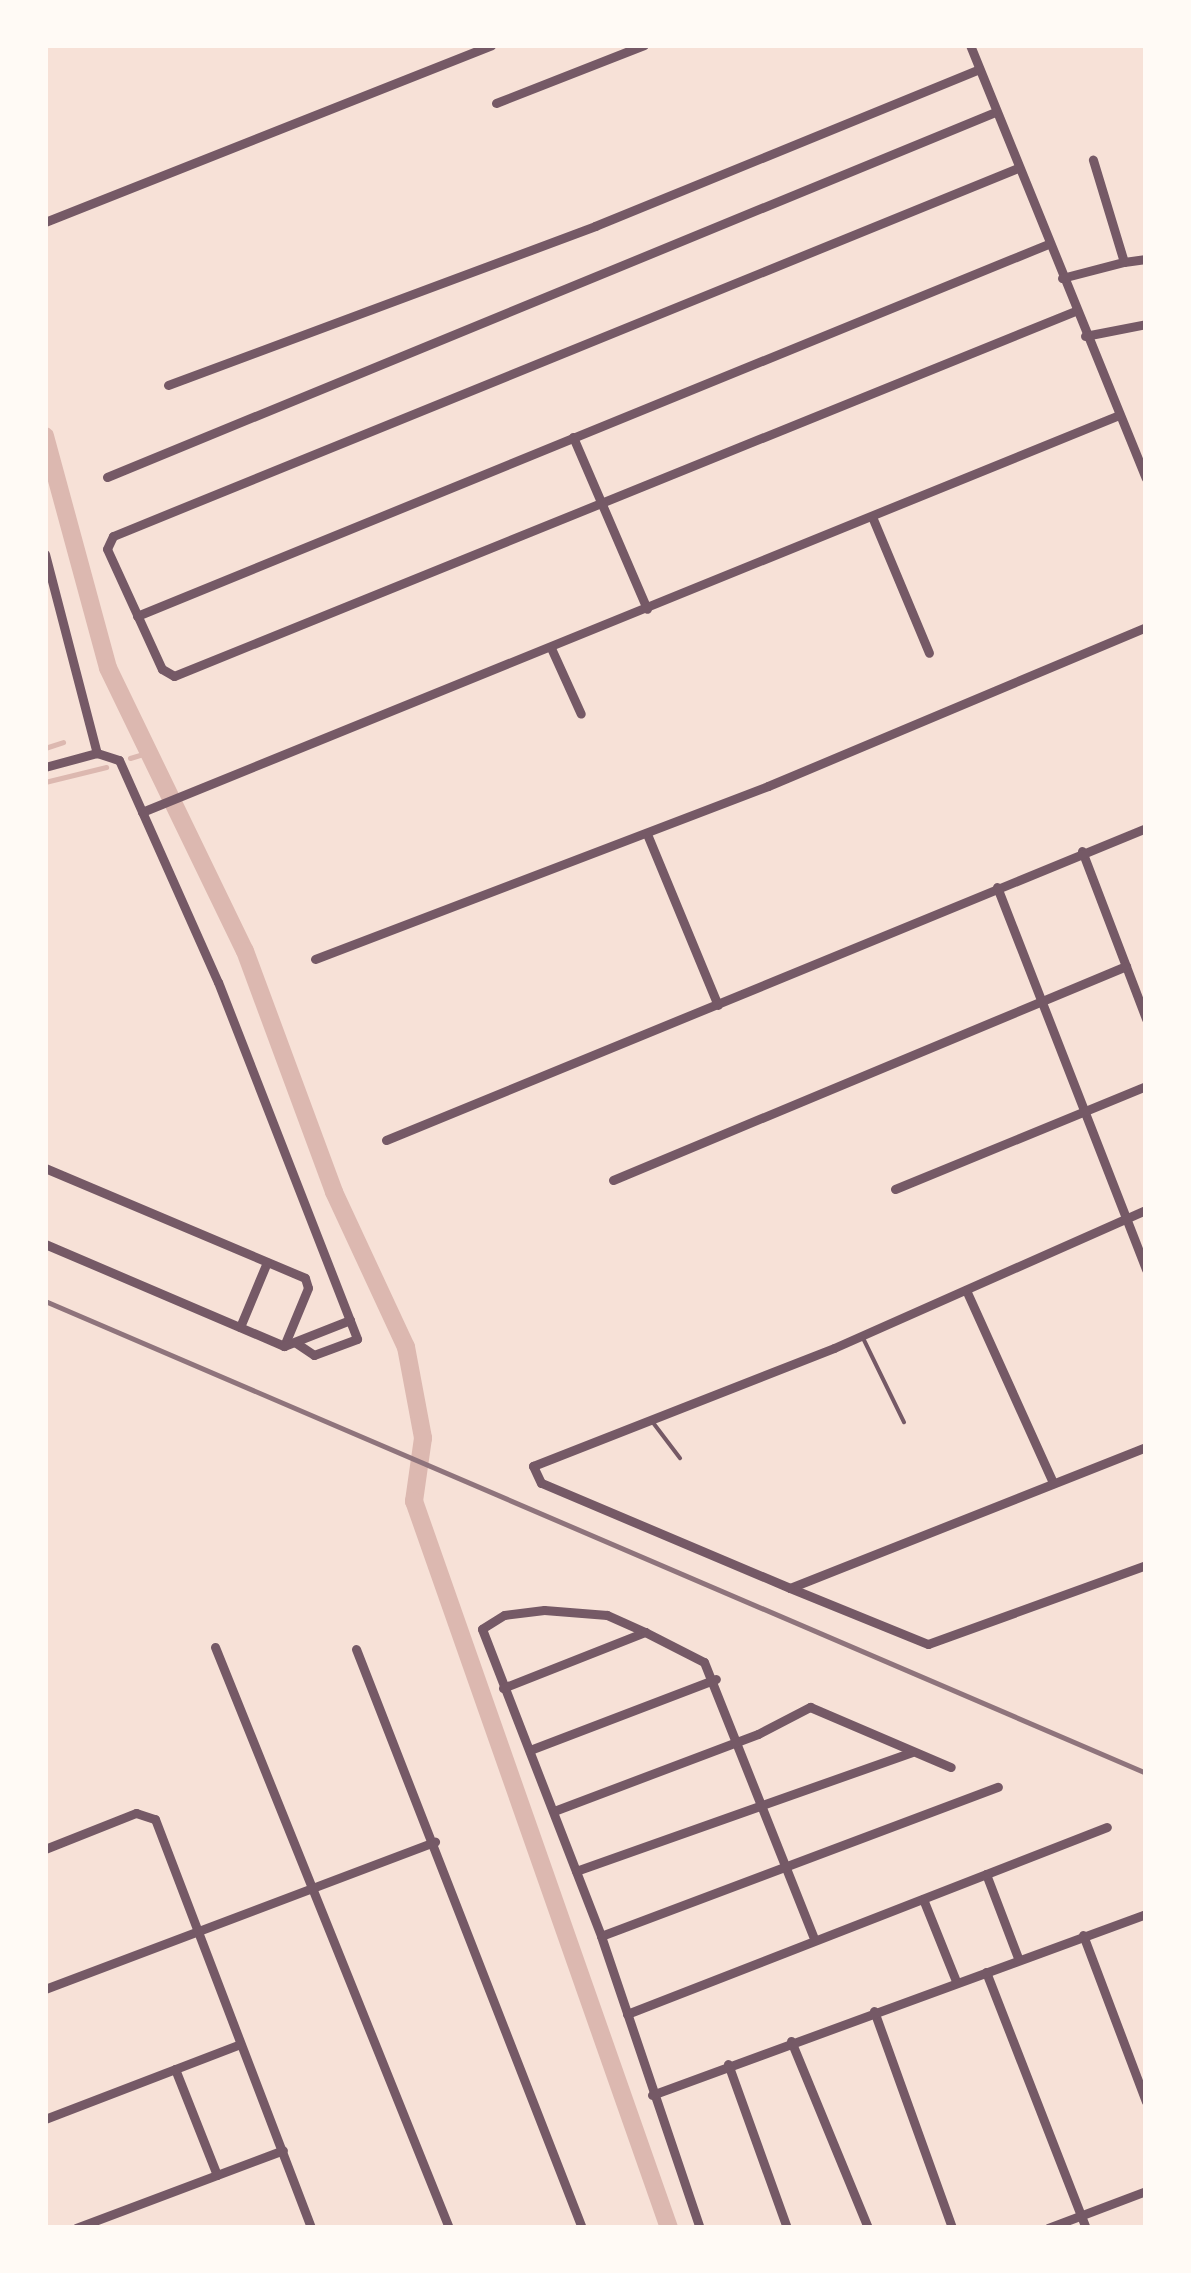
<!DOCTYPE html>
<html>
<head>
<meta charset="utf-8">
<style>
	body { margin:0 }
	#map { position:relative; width:1191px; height:2273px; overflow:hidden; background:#f7e1d7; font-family:"Asap Condensed",sans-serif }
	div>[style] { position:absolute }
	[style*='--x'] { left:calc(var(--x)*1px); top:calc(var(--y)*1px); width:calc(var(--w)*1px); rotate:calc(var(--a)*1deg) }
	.stream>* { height:5px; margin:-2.5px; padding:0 2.5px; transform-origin:2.5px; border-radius:2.5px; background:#dcb8b0 }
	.canal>* { height:18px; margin:-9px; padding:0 9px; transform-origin:9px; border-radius:9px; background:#dcb8b0 }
	.service>* { height:4px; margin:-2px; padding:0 2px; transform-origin:2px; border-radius:2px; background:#755966 }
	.minor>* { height:9px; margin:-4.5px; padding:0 4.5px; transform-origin:4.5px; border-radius:4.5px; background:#755966 }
	.rail>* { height:5px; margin:-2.5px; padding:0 2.5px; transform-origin:2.5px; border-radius:2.5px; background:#8f747c }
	span { translate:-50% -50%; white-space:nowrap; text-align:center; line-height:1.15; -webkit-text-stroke:10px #fffaf5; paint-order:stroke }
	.frame { position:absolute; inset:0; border:48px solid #fffaf5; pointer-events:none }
</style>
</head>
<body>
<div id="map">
	<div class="stream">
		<div style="--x:45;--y:748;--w:19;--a:-18"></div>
		<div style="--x:130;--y:758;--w:21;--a:-17"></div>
		<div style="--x:45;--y:782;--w:63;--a:-13.8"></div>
	</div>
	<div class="canal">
		<div style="--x:45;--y:436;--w:240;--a:74.8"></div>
		<div style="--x:108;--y:668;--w:314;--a:64.2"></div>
		<div style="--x:245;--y:951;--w:257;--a:69.7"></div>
		<div style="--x:334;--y:1192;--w:171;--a:65.1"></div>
		<div style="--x:406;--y:1347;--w:93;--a:79.4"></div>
		<div style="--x:423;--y:1438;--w:64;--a:98.1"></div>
		<div style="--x:414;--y:1501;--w:770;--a:70.67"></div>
	</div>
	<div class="service">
		<div style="--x:862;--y:1336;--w:96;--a:64"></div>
		<div style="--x:651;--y:1420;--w:48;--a:52.7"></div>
	</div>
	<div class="minor">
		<div style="--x:970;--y:45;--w:467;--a:67.9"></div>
		<div style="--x:496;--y:103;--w:159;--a:-21.4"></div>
		<div style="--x:1018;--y:168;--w:977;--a:157.87"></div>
		<div style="--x:113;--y:536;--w:14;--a:115"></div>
		<div style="--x:107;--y:549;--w:132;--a:65.4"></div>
		<div style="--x:162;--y:669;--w:14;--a:30"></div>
		<div style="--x:174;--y:676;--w:972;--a:-22.05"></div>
		<div style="--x:45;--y:222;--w:480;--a:-21.6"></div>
		<div style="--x:1124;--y:262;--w:22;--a:-8"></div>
		<div style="--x:1062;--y:278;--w:64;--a:-14.5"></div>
		<div style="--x:1124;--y:262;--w:107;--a:-106.9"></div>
		<div style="--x:1085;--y:336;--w:62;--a:-11.1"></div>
		<div style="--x:168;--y:385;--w:456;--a:-20.4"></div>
		<div style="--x:595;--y:226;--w:415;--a:-22.2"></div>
		<div style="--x:573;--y:437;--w:187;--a:66.7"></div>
		<div style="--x:107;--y:477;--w:960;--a:-22.34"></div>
		<div style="--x:873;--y:519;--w:145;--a:67.3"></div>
		<div style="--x:45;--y:554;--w:206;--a:75.4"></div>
		<div style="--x:137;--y:616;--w:984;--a:-22.21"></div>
		<div style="--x:551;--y:648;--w:72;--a:65.6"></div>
		<div style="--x:45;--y:767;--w:54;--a:-15.1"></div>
		<div style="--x:97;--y:753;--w:23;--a:18"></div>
		<div style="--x:119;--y:760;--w:243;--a:66"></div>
		<div style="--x:218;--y:982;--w:383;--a:68.7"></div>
		<div style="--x:357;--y:1339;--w:46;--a:159.6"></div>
		<div style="--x:314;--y:1355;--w:22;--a:-146"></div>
		<div style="--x:142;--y:812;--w:1055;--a:-22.11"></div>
		<div style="--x:647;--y:834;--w:185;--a:67.5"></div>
		<div style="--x:1082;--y:851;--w:180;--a:69.1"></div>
		<div style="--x:997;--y:887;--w:411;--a:68.7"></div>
		<div style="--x:315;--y:959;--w:485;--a:-20.9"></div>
		<div style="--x:768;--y:786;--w:410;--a:-22.8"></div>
		<div style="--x:386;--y:1140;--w:822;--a:-22.32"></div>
		<div style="--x:45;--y:1168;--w:282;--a:22.9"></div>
		<div style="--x:305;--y:1278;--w:10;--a:73"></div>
		<div style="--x:308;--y:1288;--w:63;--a:112.5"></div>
		<div style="--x:613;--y:1180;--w:556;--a:-22.64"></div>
		<div style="--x:895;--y:1189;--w:271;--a:-22.3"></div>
		<div style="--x:45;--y:1244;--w:260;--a:23.1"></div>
		<div style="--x:284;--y:1346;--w:71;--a:-21.5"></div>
		<div style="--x:966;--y:1290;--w:212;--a:65.7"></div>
		<div style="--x:240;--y:1327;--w:70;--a:-67.4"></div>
		<div style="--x:1146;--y:1447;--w:383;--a:158.4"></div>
		<div style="--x:790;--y:1588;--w:149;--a:22.1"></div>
		<div style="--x:928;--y:1644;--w:232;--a:-19.9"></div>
		<div style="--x:790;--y:1588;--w:270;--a:-157.1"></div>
		<div style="--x:541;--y:1483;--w:19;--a:-115"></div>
		<div style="--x:533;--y:1466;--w:323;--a:-21.4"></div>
		<div style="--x:834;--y:1348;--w:341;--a:-23.9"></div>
		<div style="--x:645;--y:1632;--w:42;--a:-155.9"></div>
		<div style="--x:607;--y:1615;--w:63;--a:-175.5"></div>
		<div style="--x:544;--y:1610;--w:40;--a:172.9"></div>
		<div style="--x:504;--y:1615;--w:26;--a:148"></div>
		<div style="--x:482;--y:1629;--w:329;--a:68.8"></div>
		<div style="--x:601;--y:1936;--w:308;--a:71.3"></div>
		<div style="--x:215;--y:1647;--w:626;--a:68.06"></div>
		<div style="--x:356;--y:1649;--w:622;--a:68.68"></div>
		<div style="--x:503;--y:1688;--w:153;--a:-21.5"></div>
		<div style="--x:645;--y:1632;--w:66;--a:27"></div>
		<div style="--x:704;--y:1662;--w:295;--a:68.3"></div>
		<div style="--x:530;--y:1750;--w:199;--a:-20.9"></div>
		<div style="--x:554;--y:1811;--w:218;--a:-20.7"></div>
		<div style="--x:758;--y:1734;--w:59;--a:-27.4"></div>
		<div style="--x:810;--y:1707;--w:153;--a:23.1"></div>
		<div style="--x:45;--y:1849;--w:98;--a:-21.6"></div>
		<div style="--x:136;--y:1813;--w:20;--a:18"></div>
		<div style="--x:155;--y:1819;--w:438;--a:69.1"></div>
		<div style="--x:576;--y:1871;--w:356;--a:-19.5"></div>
		<div style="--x:986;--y:1874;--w:90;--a:69.1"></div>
		<div style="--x:923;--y:1899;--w:88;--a:68.1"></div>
		<div style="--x:1083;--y:1935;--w:178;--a:69.3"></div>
		<div style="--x:601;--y:1936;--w:424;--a:-20.6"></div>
		<div style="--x:986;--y:1972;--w:275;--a:68.7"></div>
		<div style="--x:45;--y:1989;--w:417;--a:-20.7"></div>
		<div style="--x:874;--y:2011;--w:231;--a:70.2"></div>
		<div style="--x:627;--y:2014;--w:515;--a:-21.29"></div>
		<div style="--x:791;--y:2041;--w:202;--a:67.6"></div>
		<div style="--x:728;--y:2064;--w:174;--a:70.2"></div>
		<div style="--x:175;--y:2069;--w:114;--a:68.4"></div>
		<div style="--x:652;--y:2095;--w:526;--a:-20.12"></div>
		<div style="--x:45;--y:2119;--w:209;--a:-21"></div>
		<div style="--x:76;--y:2228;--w:221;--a:-20.6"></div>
		<div style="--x:1048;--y:2228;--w:105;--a:-20.7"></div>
	</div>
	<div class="rail">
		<div style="--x:45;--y:1301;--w:1198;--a:23.2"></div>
	</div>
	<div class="frame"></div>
</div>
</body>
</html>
